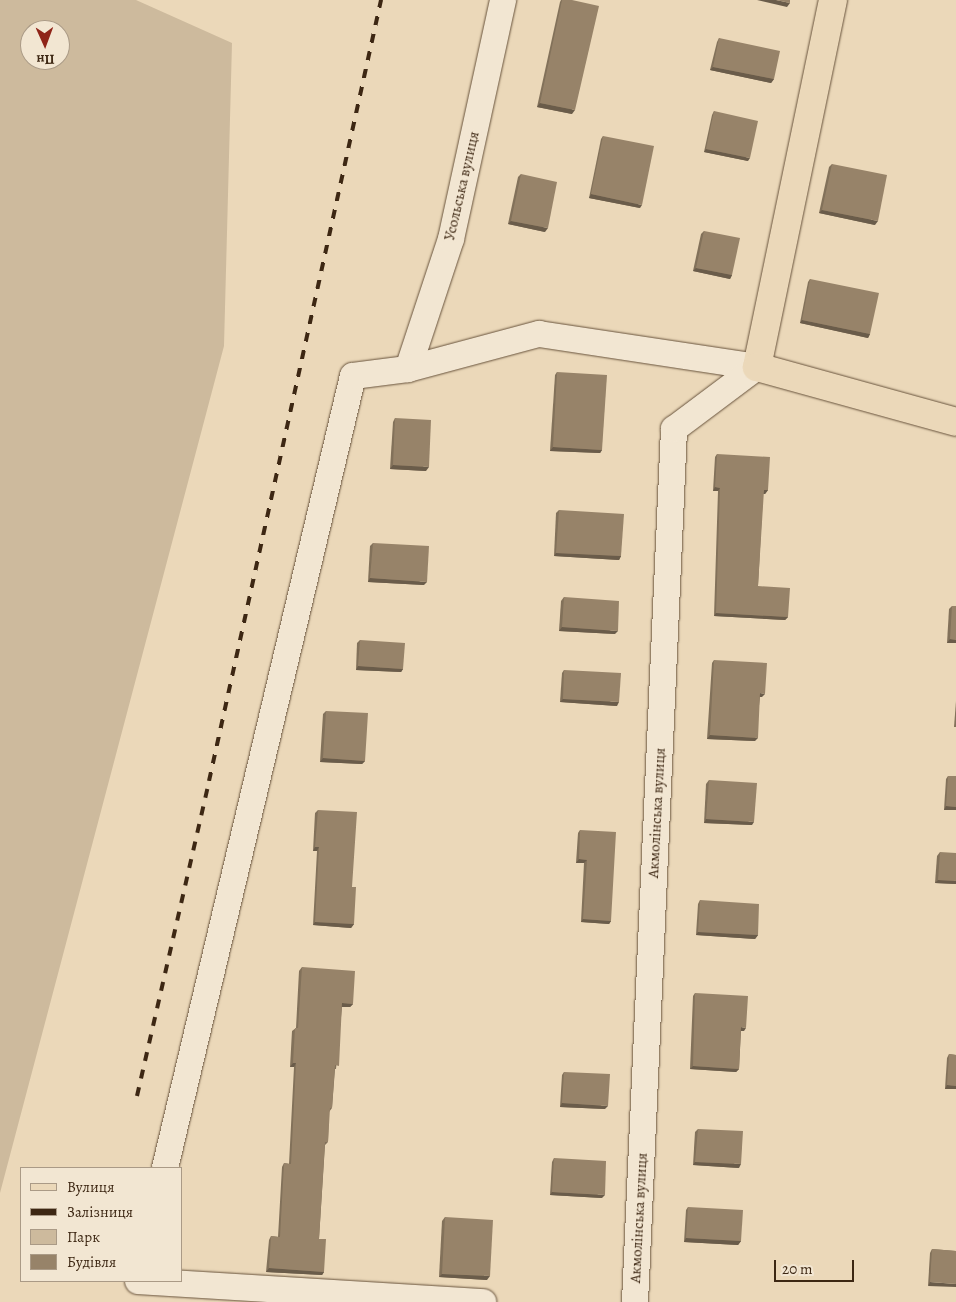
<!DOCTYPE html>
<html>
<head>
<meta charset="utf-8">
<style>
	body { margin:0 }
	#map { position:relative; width:956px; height:1302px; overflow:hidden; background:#ebd8b9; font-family:Alegreya,serif }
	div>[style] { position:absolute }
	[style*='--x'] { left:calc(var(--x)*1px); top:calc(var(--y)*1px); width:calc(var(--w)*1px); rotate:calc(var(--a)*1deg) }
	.green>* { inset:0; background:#cdba9d }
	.roads { filter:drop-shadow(0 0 1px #68533c) drop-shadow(0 0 1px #68533c) }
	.minor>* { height:26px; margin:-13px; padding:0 13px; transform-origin:13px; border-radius:13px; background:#f2e6d2 }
	.major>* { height:28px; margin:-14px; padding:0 14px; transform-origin:14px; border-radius:14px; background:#ebd8b9 }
	.rail>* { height:4px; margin-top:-2px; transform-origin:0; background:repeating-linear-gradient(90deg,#3d2713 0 9px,transparent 0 18px) }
	.wall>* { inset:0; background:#82715a }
	.shaded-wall>* { inset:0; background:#6a5c4a }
	.building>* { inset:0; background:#978369 }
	span { translate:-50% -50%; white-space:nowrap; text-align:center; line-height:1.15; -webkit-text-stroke:4.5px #f2e6d2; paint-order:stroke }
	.street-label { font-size:15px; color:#3d2713 }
	.legend { position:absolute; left:20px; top:1167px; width:162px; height:115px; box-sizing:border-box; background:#f2e6d2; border:1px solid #aa9a86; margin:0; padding:6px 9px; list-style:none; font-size:15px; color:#3d2713 }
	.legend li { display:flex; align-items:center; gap:10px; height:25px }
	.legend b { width:25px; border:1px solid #aa9a86 }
	.north { position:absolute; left:20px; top:20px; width:50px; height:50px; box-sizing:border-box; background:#f2e6d2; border:1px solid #aa9a86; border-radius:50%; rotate:178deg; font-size:14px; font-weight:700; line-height:20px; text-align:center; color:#3d2713 }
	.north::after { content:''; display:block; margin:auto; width:18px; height:22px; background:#8f2418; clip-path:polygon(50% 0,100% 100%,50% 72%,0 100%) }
	.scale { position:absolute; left:774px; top:1260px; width:80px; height:22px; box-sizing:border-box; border:2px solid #3d2713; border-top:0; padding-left:6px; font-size:15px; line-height:18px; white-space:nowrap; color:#3d2713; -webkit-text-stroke:4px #f2e6d2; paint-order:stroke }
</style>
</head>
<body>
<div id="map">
	<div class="green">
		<div style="clip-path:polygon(evenodd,0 0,136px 0,232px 43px,224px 346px,0 1193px,0 0,30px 30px,60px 30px,60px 60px,30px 60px,30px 30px)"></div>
	</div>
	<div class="roads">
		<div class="minor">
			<div style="--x:408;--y:369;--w:137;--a:-71.7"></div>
			<div style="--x:451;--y:239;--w:245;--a:-77.7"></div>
			<div style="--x:165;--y:1168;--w:814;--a:-76.65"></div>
			<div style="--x:353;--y:376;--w:55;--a:-7.3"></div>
			<div style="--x:408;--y:369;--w:136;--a:-15"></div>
			<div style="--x:539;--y:334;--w:220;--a:8.6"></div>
			<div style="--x:138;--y:1281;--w:346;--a:3.5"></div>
			<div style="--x:635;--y:1302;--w:874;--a:-87.44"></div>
			<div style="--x:674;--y:429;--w:104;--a:-36.8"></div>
		</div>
		<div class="major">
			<div style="--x:833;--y:0;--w:375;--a:101.7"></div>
			<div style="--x:757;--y:367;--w:206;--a:15.4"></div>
		</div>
	</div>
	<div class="rail">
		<div style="--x:137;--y:1096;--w:323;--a:-77.1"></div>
		<div style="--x:209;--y:781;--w:800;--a:-77.58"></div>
	</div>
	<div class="wall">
		<div style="clip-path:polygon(561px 0,572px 0,572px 114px,537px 107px,560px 2px)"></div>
		<div style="clip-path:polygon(719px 38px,774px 79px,771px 83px,710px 70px,717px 42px)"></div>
		<div style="clip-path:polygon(714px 111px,748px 161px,704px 152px,712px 115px)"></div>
		<div style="clip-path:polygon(603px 136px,640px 208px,589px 198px,601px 139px)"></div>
		<div style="clip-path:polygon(832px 164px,875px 225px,819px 213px,829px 167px)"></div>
		<div style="clip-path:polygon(521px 174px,545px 232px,508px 224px,518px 177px)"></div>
		<div style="clip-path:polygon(704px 231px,732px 275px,730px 279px,693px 271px,701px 234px)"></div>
		<div style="clip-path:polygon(810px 279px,870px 334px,868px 338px,800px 323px,808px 282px)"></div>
		<div style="clip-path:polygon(557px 372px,602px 450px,600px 453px,550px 451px,555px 375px)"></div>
		<div style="clip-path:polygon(395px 418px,426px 471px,390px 469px,393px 422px)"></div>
		<div style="clip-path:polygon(717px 454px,768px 490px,765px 494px,763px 494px,758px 586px,788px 617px,785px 620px,714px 616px,718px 491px,713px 491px,715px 457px)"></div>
		<div style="clip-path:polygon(559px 510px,621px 556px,619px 560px,554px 556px,556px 513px)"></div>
		<div style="clip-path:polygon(373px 543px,424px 585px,368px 582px,370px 546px)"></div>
		<div style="clip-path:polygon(564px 597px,615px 634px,559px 631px,561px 601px)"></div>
		<div style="clip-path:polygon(952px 606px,956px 643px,947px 643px,949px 609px)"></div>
		<div style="clip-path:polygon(360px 640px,403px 669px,401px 672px,356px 670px,357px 643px)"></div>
		<div style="clip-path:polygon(714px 660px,762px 697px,760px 697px,755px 741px,707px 739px,712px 663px)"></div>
		<div style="clip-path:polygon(564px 670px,617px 706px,560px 702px,562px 673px)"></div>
		<div style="clip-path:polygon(956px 701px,956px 727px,954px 727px)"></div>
		<div style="clip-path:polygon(326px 711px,365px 761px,362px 764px,320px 762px,323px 714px)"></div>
		<div style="clip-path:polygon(948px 776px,956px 776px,956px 810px,944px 810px,946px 779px)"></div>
		<div style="clip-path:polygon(709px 780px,752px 825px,704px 823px,706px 784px)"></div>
		<div style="clip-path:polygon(318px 810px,352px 887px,354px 924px,351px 928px,313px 925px,317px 851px,313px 851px,315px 813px)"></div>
		<div style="clip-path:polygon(580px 830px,611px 921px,609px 924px,581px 922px,584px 863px,576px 863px,578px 833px)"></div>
		<div style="clip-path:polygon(940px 852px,956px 884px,935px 883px,937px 856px)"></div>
		<div style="clip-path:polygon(700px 900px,758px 935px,755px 939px,696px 935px,698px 904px)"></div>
		<div style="clip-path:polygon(302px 967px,353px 1004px,350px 1007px,342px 1007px,336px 1069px,335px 1069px,332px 1108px,329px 1112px,328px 1142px,325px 1145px,319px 1239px,324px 1272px,322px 1275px,266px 1272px,269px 1240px,271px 1236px,278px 1237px,282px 1167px,284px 1163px,289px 1164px,294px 1067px,290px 1067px,292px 1031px,296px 1028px,299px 971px)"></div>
		<div style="clip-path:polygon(695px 993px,744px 1031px,741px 1031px,739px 1069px,736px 1072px,690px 1069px,693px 996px)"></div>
		<div style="clip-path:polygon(949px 1054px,956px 1055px,956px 1089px,945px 1089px,947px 1058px)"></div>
		<div style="clip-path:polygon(564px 1072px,605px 1109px,560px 1107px,562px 1075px)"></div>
		<div style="clip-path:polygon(698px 1129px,739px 1168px,693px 1165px,695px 1132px)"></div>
		<div style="clip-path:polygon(554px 1158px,602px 1198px,550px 1195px,552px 1162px)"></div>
		<div style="clip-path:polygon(688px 1207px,741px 1241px,738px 1245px,684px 1242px,686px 1210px)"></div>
		<div style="clip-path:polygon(445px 1217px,487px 1280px,439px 1277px,442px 1221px)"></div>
		<div style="clip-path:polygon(932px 1249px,956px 1251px,928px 1286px,930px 1253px)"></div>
	</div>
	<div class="shaded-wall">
		<div style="clip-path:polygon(757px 0,776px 0,790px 3px,787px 7px)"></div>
		<div style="clip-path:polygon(713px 67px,774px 79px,771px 83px,710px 70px)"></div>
		<div style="clip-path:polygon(540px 103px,575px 110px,572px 114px,537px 107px)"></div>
		<div style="clip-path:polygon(706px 149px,750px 158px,748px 161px,704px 152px)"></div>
		<div style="clip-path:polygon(591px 194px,642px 205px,640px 208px,589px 198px)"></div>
		<div style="clip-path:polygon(822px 210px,878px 221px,875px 225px,819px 213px)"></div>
		<div style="clip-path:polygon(511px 221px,548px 228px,545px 232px,508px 224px)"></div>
		<div style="clip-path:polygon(696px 268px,732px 275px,730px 279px,693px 271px)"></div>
		<div style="clip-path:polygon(802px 320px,870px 334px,868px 338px,800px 323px)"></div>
		<div style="clip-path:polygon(553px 447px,602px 450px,600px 453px,550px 451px)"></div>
		<div style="clip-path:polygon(393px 465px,429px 467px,426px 471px,390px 469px)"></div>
		<div style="clip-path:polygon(715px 487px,720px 488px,718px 491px,713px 491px)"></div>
		<div style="clip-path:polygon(764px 490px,768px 490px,765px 494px,761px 494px)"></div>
		<div style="clip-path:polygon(556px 553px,621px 556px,619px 560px,554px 556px)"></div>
		<div style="clip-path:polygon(370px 578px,427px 582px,424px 585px,368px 582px)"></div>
		<div style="clip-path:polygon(716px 613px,788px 617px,785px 620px,714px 616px)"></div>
		<div style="clip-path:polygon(562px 627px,618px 631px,615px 634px,559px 631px)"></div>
		<div style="clip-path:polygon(950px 639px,956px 640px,956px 643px,947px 643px)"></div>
		<div style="clip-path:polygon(358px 666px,403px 669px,401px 672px,356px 670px)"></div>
		<div style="clip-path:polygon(760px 693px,765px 694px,762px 697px,758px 697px)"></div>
		<div style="clip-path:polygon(563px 699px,619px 702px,617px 706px,560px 702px)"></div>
		<div style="clip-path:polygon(710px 735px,758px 738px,755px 741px,707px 739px)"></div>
		<div style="clip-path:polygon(323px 758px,365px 761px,362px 764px,320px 762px)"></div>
		<div style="clip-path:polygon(946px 806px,956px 807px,956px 810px,944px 810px)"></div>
		<div style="clip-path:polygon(706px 819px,754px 822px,752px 825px,704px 823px)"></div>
		<div style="clip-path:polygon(315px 847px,319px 847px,317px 851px,313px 851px)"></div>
		<div style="clip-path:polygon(579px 859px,587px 860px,584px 863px,576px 863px)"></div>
		<div style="clip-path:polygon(938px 880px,956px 881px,956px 884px,935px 883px)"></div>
		<div style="clip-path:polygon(583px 919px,611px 921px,609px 924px,581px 922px)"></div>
		<div style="clip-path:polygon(315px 922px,354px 924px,351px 928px,313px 925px)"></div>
		<div style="clip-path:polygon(698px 932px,758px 935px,755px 939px,696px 935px)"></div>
		<div style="clip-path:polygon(342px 1003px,353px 1004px,350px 1007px,340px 1007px)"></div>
		<div style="clip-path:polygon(741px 1027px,746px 1028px,744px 1031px,739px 1031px)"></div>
		<div style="clip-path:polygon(293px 1063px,296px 1063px,294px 1067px,290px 1067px)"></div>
		<div style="clip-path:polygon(693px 1066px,739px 1069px,736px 1072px,690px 1069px)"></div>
		<div style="clip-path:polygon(947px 1085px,956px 1086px,956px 1089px,945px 1089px)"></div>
		<div style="clip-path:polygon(562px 1103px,608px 1106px,605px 1109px,560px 1107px)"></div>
		<div style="clip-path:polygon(695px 1162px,741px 1164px,739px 1168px,693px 1165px)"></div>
		<div style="clip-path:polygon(552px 1192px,605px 1195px,602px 1198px,550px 1195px)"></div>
		<div style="clip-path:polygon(686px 1238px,741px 1241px,738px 1245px,684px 1242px)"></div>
		<div style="clip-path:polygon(269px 1268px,324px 1272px,322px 1275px,266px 1272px)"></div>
		<div style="clip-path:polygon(442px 1274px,490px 1276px,487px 1280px,439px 1277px)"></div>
		<div style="clip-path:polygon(930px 1282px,956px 1284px,956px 1287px,928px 1286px)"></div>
	</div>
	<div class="building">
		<div style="clip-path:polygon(562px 0,572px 0,599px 6px,575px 110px,540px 103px)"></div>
		<div style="clip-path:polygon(776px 0,790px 0,790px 3px)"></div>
		<div style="clip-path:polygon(719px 38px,780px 51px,774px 79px,713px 67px)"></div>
		<div style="clip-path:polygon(714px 111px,758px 121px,750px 158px,706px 149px)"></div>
		<div style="clip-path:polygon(603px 136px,654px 146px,642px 205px,591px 194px)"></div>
		<div style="clip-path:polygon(832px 164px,887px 175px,878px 221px,822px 210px)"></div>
		<div style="clip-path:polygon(521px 174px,557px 182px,548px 228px,511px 221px)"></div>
		<div style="clip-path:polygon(704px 231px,740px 238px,732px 275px,696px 268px)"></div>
		<div style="clip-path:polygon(810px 279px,879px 293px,870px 334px,802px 320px)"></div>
		<div style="clip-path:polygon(557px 372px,607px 375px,602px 450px,553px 447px)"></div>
		<div style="clip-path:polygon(395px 418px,431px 420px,429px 467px,393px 465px)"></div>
		<div style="clip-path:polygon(717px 454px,770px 457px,768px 490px,764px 490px,758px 586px,790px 588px,788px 617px,716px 613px,720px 488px,715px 487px)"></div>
		<div style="clip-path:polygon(559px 510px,624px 514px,621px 556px,556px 553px)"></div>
		<div style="clip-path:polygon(373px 543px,429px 546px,427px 582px,370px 578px)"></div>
		<div style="clip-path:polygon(564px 597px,619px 601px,618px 631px,562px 627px)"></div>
		<div style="clip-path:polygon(952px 606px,956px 606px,956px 640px,950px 639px)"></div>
		<div style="clip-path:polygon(360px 640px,405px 643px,403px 669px,358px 666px)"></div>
		<div style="clip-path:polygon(714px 660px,767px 663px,765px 694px,760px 693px,758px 738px,710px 735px)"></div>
		<div style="clip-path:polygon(564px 670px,621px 673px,619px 702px,563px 699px)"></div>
		<div style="clip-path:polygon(326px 711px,368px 713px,365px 761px,323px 758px)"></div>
		<div style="clip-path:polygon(948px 776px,956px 776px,956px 807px,946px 806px)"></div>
		<div style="clip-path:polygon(709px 780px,757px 783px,754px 822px,706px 819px)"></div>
		<div style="clip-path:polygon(318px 810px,357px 812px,352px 887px,356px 887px,354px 924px,315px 922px,319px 847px,315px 847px)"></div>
		<div style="clip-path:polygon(580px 830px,616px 832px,611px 921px,583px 919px,587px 860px,579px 859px)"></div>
		<div style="clip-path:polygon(940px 852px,956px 853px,956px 881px,938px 880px)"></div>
		<div style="clip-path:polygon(700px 900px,759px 904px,758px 935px,698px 932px)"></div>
		<div style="clip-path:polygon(302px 967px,355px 971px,353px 1004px,342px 1003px,339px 1066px,335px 1065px,332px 1108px,330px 1108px,328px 1142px,325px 1142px,319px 1239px,326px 1239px,324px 1272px,269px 1268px,271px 1236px,280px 1237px,284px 1163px,291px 1164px,296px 1063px,293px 1063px,295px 1028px,298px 1028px)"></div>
		<div style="clip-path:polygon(695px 993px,748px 996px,746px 1028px,741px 1027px,739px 1069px,693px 1066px)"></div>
		<div style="clip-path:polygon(949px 1054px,956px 1055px,956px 1086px,947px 1085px)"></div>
		<div style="clip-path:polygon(564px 1072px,610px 1074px,608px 1106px,562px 1103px)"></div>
		<div style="clip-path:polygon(698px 1129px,743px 1131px,741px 1164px,695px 1162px)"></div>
		<div style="clip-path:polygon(554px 1158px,606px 1161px,605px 1195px,552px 1192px)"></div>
		<div style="clip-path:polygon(688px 1207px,743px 1210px,741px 1241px,686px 1238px)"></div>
		<div style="clip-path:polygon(445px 1217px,493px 1220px,490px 1276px,442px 1274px)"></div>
		<div style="clip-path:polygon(932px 1249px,956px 1251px,956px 1284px,930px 1282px)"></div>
	</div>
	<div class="street-label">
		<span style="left:462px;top:186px;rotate:-77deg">Усольська вулиця</span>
		<span style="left:657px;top:813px;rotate:-87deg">Акмолiнська вулиця</span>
		<span style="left:639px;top:1218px;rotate:-87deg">Акмолiнська вулиця</span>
	</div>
	<ul class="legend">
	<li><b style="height:6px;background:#ebd8b9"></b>Вулиця</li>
	<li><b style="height:6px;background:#3d2713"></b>Залізниця</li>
	<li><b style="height:14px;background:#cdba9d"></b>Парк</li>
	<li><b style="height:14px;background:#978369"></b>Будівля</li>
	</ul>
	<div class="north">Пн</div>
	<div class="scale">20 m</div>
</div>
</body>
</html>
